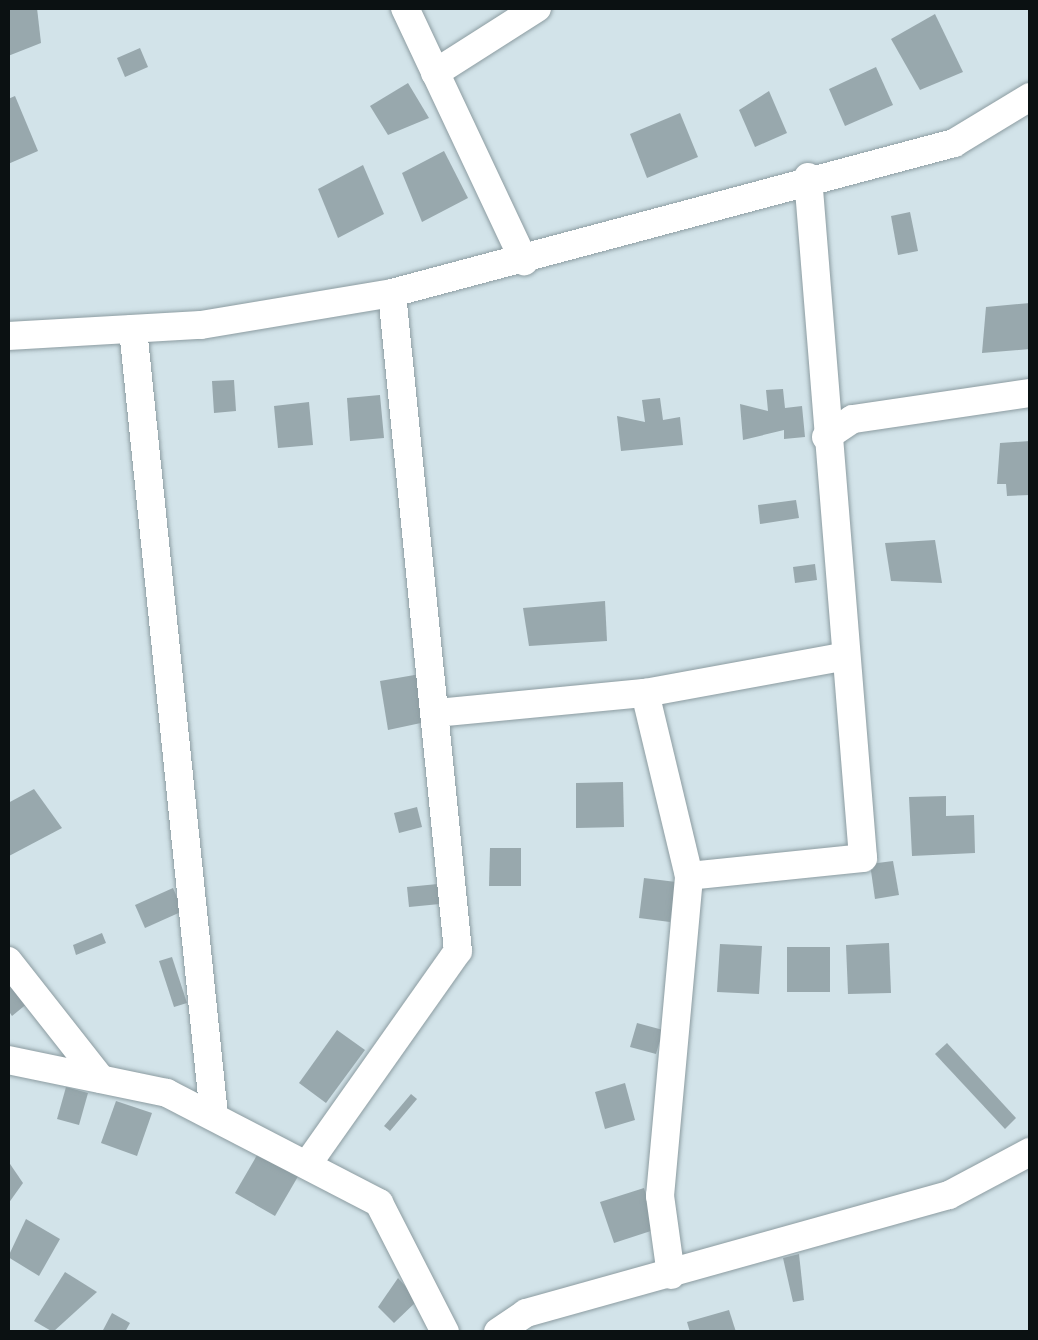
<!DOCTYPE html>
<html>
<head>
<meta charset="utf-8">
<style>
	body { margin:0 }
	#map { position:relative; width:1038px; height:1340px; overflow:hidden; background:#d2e3e9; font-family:"Sofia Sans Condensed",sans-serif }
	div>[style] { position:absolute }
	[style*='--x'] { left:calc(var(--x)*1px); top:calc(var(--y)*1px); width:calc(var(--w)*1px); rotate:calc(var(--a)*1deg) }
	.building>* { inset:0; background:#98a8ad }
	.roads { filter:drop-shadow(0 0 2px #8c9ca1) drop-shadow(0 0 2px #8c9ca1) }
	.minor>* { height:28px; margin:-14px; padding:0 14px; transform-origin:14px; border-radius:14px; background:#fff }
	span { translate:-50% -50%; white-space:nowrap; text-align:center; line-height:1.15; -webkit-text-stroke:9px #dff0f6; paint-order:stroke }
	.frame { position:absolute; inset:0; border:10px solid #0b1112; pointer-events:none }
</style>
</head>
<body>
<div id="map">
	<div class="building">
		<div style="clip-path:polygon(8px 8px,37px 8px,41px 43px,8px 56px)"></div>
		<div style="clip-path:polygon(935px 14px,963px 72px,920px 90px,891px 39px)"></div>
		<div style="clip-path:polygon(140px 48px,148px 67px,125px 77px,117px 58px)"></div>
		<div style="clip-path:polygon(876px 67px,893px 105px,845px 126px,829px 89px)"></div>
		<div style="clip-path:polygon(408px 83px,429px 118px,388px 135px,370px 106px)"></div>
		<div style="clip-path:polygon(769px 91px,787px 133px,755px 147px,739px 110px)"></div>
		<div style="clip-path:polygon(15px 96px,38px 151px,8px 164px,8px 99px)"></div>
		<div style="clip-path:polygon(680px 113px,698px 157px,647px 178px,630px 134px)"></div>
		<div style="clip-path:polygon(444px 151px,468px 198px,422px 222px,402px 173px)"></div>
		<div style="clip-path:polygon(363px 165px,384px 214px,338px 238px,318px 189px)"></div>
		<div style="clip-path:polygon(910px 212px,918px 251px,898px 255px,891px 216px)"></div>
		<div style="clip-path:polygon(1030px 303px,1030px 349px,982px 353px,986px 307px)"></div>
		<div style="clip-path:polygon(234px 380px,236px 411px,214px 413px,212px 381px)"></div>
		<div style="clip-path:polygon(783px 389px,785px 408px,802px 406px,805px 437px,784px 439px,784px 430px,743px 440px,740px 404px,768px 411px,766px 390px)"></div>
		<div style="clip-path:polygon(380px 395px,384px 438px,350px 441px,347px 398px)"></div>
		<div style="clip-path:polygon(660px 398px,663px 420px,680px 417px,683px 445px,621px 451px,617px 416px,645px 422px,642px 400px)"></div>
		<div style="clip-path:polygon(309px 402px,313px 445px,278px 448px,274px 406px)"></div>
		<div style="clip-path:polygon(1030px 441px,1030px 495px,1007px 496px,1006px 484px,997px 484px,1000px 443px)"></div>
		<div style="clip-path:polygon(796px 500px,799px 518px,760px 524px,758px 505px)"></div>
		<div style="clip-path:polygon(935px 540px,942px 583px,891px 581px,885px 543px)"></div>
		<div style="clip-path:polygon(815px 564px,817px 580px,795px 583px,793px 567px)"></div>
		<div style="clip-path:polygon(605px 601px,607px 641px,529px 646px,523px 608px)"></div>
		<div style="clip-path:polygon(426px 673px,435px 720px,388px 730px,380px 681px)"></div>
		<div style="clip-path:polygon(623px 782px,624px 827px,576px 828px,576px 783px)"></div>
		<div style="clip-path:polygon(34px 789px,62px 828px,9px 856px,8px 803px)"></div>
		<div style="clip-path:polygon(946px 796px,946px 816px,974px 815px,975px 853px,912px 856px,909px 797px)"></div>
		<div style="clip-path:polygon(417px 807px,422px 827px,399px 833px,394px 813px)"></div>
		<div style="clip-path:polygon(490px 848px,521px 848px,521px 886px,489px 886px)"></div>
		<div style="clip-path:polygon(893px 861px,899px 895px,875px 899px,870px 864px)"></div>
		<div style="clip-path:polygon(644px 878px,676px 882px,670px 922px,639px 918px)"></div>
		<div style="clip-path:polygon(448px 883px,450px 903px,409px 907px,407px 887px)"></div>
		<div style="clip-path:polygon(173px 888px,183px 911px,145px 928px,135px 905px)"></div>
		<div style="clip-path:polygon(102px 933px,106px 943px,76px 955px,73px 945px)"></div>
		<div style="clip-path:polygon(889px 943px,891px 993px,848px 994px,846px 945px)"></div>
		<div style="clip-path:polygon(720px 944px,762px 946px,759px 994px,717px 992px)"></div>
		<div style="clip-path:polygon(787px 947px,830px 947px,830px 992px,787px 992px)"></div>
		<div style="clip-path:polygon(172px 957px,187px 1003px,174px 1007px,159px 961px)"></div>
		<div style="clip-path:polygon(8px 964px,34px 998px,12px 1016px,8px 1010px)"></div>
		<div style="clip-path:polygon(637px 1023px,663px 1030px,656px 1054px,630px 1047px)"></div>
		<div style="clip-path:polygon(337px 1030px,365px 1050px,326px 1103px,299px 1083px)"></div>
		<div style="clip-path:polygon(947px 1043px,1016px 1118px,1005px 1129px,935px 1054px)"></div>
		<div style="clip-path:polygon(625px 1083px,635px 1120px,605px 1129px,595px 1092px)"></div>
		<div style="clip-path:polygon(66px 1087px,88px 1093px,79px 1125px,57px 1119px)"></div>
		<div style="clip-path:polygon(411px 1094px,417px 1099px,390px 1131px,384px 1126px)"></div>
		<div style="clip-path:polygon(116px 1101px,152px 1113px,137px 1156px,101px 1143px)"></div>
		<div style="clip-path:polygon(260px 1150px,300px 1173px,275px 1216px,235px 1193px)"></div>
		<div style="clip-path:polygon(8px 1161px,23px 1183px,8px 1204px)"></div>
		<div style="clip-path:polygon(644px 1188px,657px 1229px,614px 1243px,600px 1202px)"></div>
		<div style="clip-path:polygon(26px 1219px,60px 1239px,39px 1276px,8px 1257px)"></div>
		<div style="clip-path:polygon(799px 1254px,804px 1300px,793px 1302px,783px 1258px)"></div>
		<div style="clip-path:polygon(65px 1272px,97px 1292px,53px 1332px,34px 1321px)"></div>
		<div style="clip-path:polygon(398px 1278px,418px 1300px,394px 1323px,378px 1307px)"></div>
		<div style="clip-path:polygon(729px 1310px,736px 1332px,690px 1332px,687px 1322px)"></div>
		<div style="clip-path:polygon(112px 1313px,130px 1323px,125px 1332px,102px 1332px)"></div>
	</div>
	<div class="roads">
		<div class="minor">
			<div style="--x:405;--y:8;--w:280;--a:64.8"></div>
			<div style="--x:435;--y:73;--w:121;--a:-32.5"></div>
			<div style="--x:808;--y:177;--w:683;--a:85.38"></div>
			<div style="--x:863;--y:858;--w:175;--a:174.1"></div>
			<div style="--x:689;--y:876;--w:188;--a:-103.5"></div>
			<div style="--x:645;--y:693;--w:204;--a:-10.4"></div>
			<div style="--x:133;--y:329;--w:791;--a:84.12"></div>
			<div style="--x:8;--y:336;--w:193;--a:-3.3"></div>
			<div style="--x:201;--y:325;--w:194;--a:-9.5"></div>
			<div style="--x:392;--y:293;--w:582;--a:-14.94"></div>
			<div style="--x:954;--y:143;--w:89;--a:-31.2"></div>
			<div style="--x:826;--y:437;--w:32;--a:-34"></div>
			<div style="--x:853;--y:419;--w:179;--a:-8.4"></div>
			<div style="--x:436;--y:713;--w:210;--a:-5.5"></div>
			<div style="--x:8;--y:961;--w:150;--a:51.8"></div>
			<div style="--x:8;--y:1060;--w:162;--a:11.7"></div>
			<div style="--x:167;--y:1093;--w:239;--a:27.4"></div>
			<div style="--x:379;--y:1203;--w:145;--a:62.9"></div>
			<div style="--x:309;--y:1162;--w:258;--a:-54.8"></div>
			<div style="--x:458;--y:951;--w:661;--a:-95.73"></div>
			<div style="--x:671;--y:1275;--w:80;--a:-97.9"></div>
			<div style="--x:660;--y:1196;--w:321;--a:-84.8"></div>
			<div style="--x:498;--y:1332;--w:34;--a:-34"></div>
			<div style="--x:526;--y:1313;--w:439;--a:-15.6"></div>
			<div style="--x:949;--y:1195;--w:92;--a:-28"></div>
		</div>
	</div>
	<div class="frame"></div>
</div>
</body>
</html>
